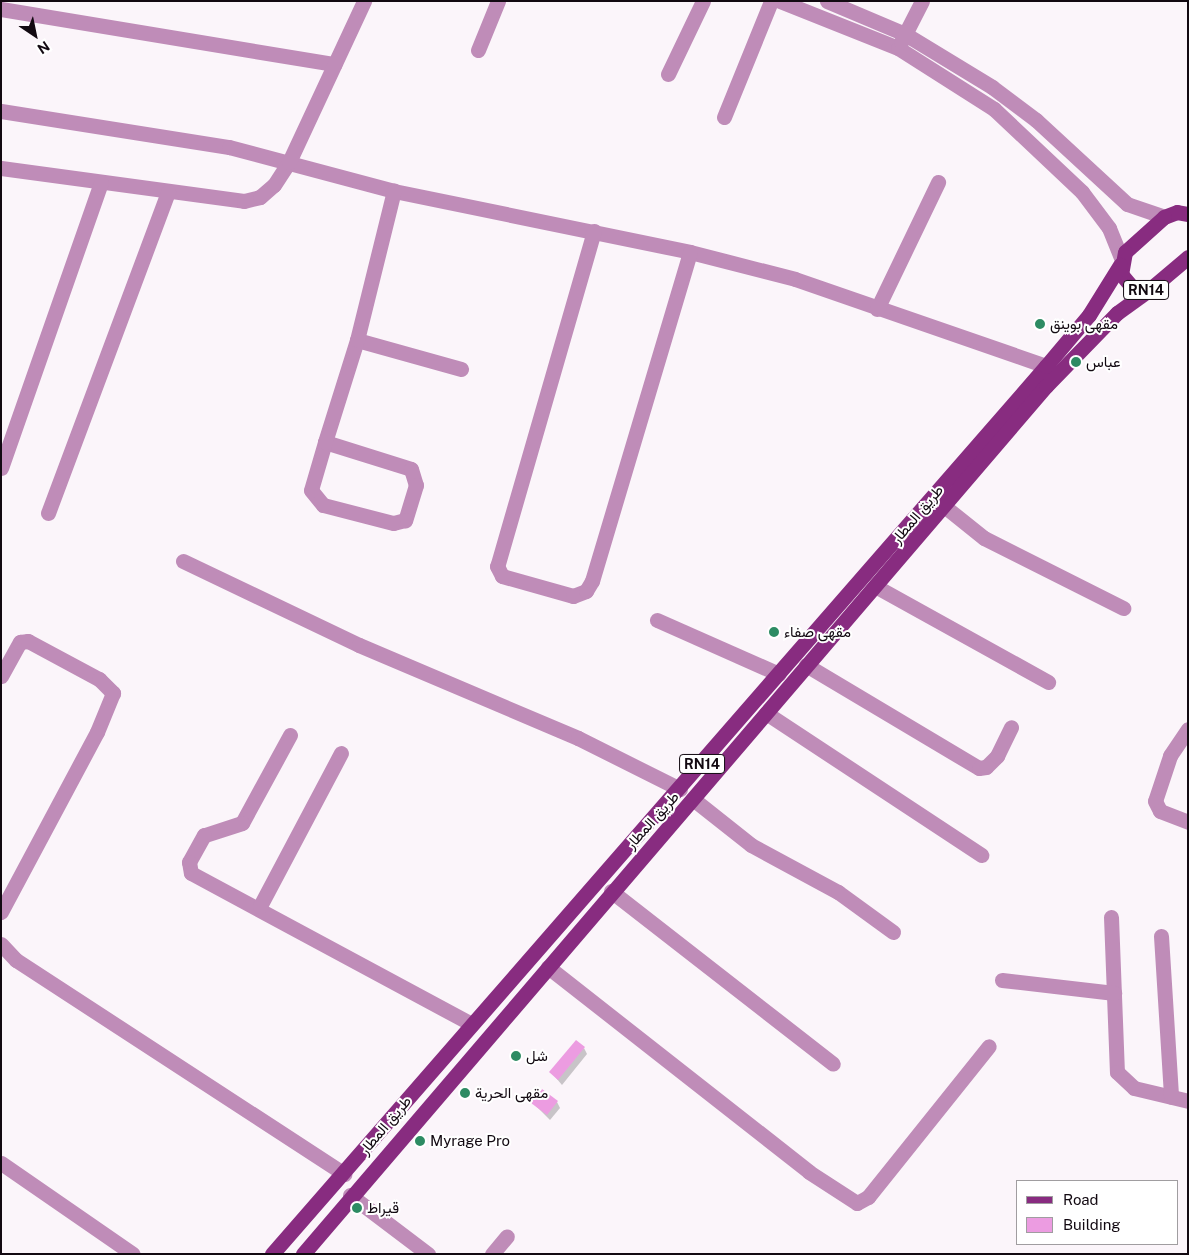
<!DOCTYPE html>
<html>
<head>
<meta charset="utf-8">
<style>
	body { margin:0 }
	#map { position:relative; width:1189px; height:1255px; overflow:hidden; background:#fbf5fa; font-family:"Public Sans",Vazirmatn,sans-serif }
	div>[style] { position:absolute }
	[style*='--x'] { left:calc(var(--x)*1px); top:calc(var(--y)*1px); width:calc(var(--w)*1px); rotate:calc(var(--a)*1deg) }
	.shadow>* { inset:0; background:#0003 }
	.building>* { inset:0; background:#ec9ce1 }
	.minor>* { height:15px; margin:-7.5px; padding:0 7.5px; transform-origin:7.5px; border-radius:7.5px; background:#bf8cb8 }
	.major>* { height:15px; margin:-7.5px; padding:0 7.5px; transform-origin:7.5px; border-radius:7.5px; background:#882c80 }
	.dots>* { width:14px; height:14px; translate:-50% -50%; box-sizing:border-box; border:2px solid #fff; border-radius:50% }
	span { translate:-50% -50%; white-space:nowrap; text-align:center; line-height:1.15; -webkit-text-stroke:4px #fff; paint-order:stroke }
	.shield-label span { padding:1px 4px; background:#fff; border:1px solid; border-radius:4px; -webkit-text-stroke-width:0 }
	.shield-label { font-size:14px; color:#120911; font-weight:700 }
	.poi-label { font-size:15px; color:#120911 }
	.left { translate:0 -50%; text-align:left }
	.street-label { font-size:15px; color:#120911 }
	.frame { position:absolute; inset:0; border:2px solid #120911; pointer-events:none }
	.legend { position:absolute; left:1016px; top:1180px; width:162px; height:65px; box-sizing:border-box; background:#fff; border:1px solid #a09da0; margin:0; padding:6px 9px; list-style:none; font-size:15px; color:#120911 }
	.legend li { display:flex; align-items:center; gap:10px; height:25px }
	.legend b { width:25px; border:1px solid #a09da0 }
	.north { position:absolute; left:10px; top:10px; width:50px; height:50px; -webkit-text-stroke:4px #fff; paint-order:stroke; rotate:146deg; font-size:14px; font-weight:700; line-height:20px; text-align:center; color:#120911 }
	.north::after { content:''; display:block; margin:auto; width:18px; height:22px; background:#120911; clip-path:polygon(50% 0,100% 100%,50% 72%,0 100%) }
</style>
</head>
<body>
<div id="map">
	<div class="shadow">
		<div style="clip-path:polygon(584px 1048px,587px 1054px,562px 1085px,551px 1072px)"></div>
		<div style="clip-path:polygon(557px 1102px,560px 1108px,550px 1120px,533px 1103px)"></div>
	</div>
	<div class="building">
		<div style="clip-path:polygon(576px 1040px,585px 1047px,558px 1080px,549px 1072px)"></div>
		<div style="clip-path:polygon(542px 1089px,558px 1101px,547px 1115px,531px 1103px)"></div>
	</div>
	<div class="minor">
		<div style="--x:780;--y:1;--w:127;--a:21.7"></div>
		<div style="--x:898;--y:48;--w:114;--a:32.4"></div>
		<div style="--x:994;--y:109;--w:121;--a:43.3"></div>
		<div style="--x:1082;--y:192;--w:45;--a:53.1"></div>
		<div style="--x:1109;--y:228;--w:32;--a:68"></div>
		<div style="--x:827;--y:1;--w:85;--a:22.9"></div>
		<div style="--x:905;--y:34;--w:102;--a:31.3"></div>
		<div style="--x:992;--y:87;--w:55;--a:36.9"></div>
		<div style="--x:1036;--y:120;--w:124;--a:42.7"></div>
		<div style="--x:1127;--y:204;--w:39;--a:19"></div>
		<div style="--x:1;--y:9;--w:338;--a:9.4"></div>
		<div style="--x:901;--y:42;--w:46;--a:-62.9"></div>
		<div style="--x:478;--y:50;--w:53;--a:-67.8"></div>
		<div style="--x:668;--y:74;--w:81;--a:-64.4"></div>
		<div style="--x:1;--y:111;--w:231;--a:9"></div>
		<div style="--x:229;--y:147;--w:171;--a:14.9"></div>
		<div style="--x:394;--y:191;--w:302;--a:11.6"></div>
		<div style="--x:690;--y:252;--w:108;--a:14.4"></div>
		<div style="--x:795;--y:279;--w:266;--a:19.1"></div>
		<div style="--x:724;--y:117;--w:125;--a:-67.9"></div>
		<div style="--x:1;--y:168;--w:245;--a:7.7"></div>
		<div style="--x:244;--y:201;--w:16;--a:-14"></div>
		<div style="--x:260;--y:197;--w:18;--a:-41"></div>
		<div style="--x:274;--y:185;--w:27;--a:-57"></div>
		<div style="--x:289;--y:162;--w:178;--a:-65"></div>
		<div style="--x:594;--y:231;--w:349;--a:106.1"></div>
		<div style="--x:497;--y:566;--w:11;--a:63"></div>
		<div style="--x:502;--y:576;--w:74;--a:15.7"></div>
		<div style="--x:573;--y:596;--w:14;--a:-21"></div>
		<div style="--x:586;--y:591;--w:12;--a:-59"></div>
		<div style="--x:592;--y:581;--w:343;--a:-73.4"></div>
		<div style="--x:877;--y:309;--w:141;--a:-64.3"></div>
		<div style="--x:357;--y:340;--w:108;--a:15.6"></div>
		<div style="--x:325;--y:442;--w:90;--a:17.4"></div>
		<div style="--x:411;--y:469;--w:17;--a:73"></div>
		<div style="--x:416;--y:485;--w:37;--a:107"></div>
		<div style="--x:405;--y:520;--w:12;--a:166"></div>
		<div style="--x:393;--y:523;--w:72;--a:-165.6"></div>
		<div style="--x:323;--y:505;--w:19;--a:-129"></div>
		<div style="--x:311;--y:490;--w:50;--a:-73.7"></div>
		<div style="--x:325;--y:442;--w:107;--a:-72.6"></div>
		<div style="--x:357;--y:340;--w:154;--a:-76.1"></div>
		<div style="--x:1;--y:468;--w:302;--a:-70.7"></div>
		<div style="--x:944;--y:506;--w:51;--a:38.7"></div>
		<div style="--x:984;--y:538;--w:156;--a:26.7"></div>
		<div style="--x:48;--y:513;--w:343;--a:-69.5"></div>
		<div style="--x:183;--y:561;--w:195;--a:25.5"></div>
		<div style="--x:359;--y:645;--w:238;--a:23"></div>
		<div style="--x:578;--y:738;--w:114;--a:26.6"></div>
		<div style="--x:875;--y:586;--w:198;--a:29"></div>
		<div style="--x:657;--y:620;--w:133;--a:23.9"></div>
		<div style="--x:806;--y:665;--w:201;--a:30.8"></div>
		<div style="--x:979;--y:768;--w:7;--a:-8"></div>
		<div style="--x:986;--y:767;--w:16;--a:-45"></div>
		<div style="--x:997;--y:756;--w:32;--a:-64"></div>
		<div style="--x:1;--y:676;--w:39;--a:-61"></div>
		<div style="--x:20;--y:642;--w:8;--a:-7"></div>
		<div style="--x:28;--y:641;--w:81;--a:28.2"></div>
		<div style="--x:99;--y:679;--w:20;--a:45"></div>
		<div style="--x:113;--y:693;--w:42;--a:112.3"></div>
		<div style="--x:97;--y:732;--w:204;--a:118.1"></div>
		<div style="--x:766;--y:713;--w:258;--a:33.4"></div>
		<div style="--x:1188;--y:729;--w:32;--a:124"></div>
		<div style="--x:1170;--y:756;--w:47;--a:108.4"></div>
		<div style="--x:1155;--y:801;--w:11;--a:63"></div>
		<div style="--x:1160;--y:811;--w:30;--a:21"></div>
		<div style="--x:290;--y:735;--w:100;--a:118.6"></div>
		<div style="--x:242;--y:823;--w:40;--a:162"></div>
		<div style="--x:204;--y:835;--w:31;--a:119"></div>
		<div style="--x:189;--y:862;--w:11;--a:80"></div>
		<div style="--x:191;--y:873;--w:319;--a:28.3"></div>
		<div style="--x:693;--y:799;--w:74;--a:38.4"></div>
		<div style="--x:751;--y:845;--w:99;--a:28.4"></div>
		<div style="--x:838;--y:892;--w:68;--a:36"></div>
		<div style="--x:611;--y:891;--w:281;--a:37.9"></div>
		<div style="--x:260;--y:906;--w:173;--a:-62.1"></div>
		<div style="--x:1111;--y:917;--w:155;--a:87.8"></div>
		<div style="--x:1117;--y:1072;--w:23;--a:43"></div>
		<div style="--x:1134;--y:1088;--w:56;--a:13.5"></div>
		<div style="--x:1161;--y:936;--w:161;--a:86.4"></div>
		<div style="--x:1;--y:944;--w:22;--a:47"></div>
		<div style="--x:16;--y:960;--w:392;--a:33.1"></div>
		<div style="--x:548;--y:967;--w:332;--a:38.1"></div>
		<div style="--x:809;--y:1172;--w:57;--a:32.9"></div>
		<div style="--x:857;--y:1203;--w:13;--a:-29"></div>
		<div style="--x:868;--y:1197;--w:193;--a:-51.3"></div>
		<div style="--x:1002;--y:980;--w:113;--a:6.6"></div>
		<div style="--x:1;--y:1163;--w:160;--a:34.6"></div>
		<div style="--x:350;--y:1195;--w:98;--a:37.1"></div>
		<div style="--x:492;--y:1254;--w:23;--a:-50"></div>
	</div>
	<div class="major">
		<div style="--x:1188;--y:214;--w:11;--a:-170"></div>
		<div style="--x:1177;--y:212;--w:14;--a:159"></div>
		<div style="--x:1164;--y:217;--w:52;--a:138.1"></div>
		<div style="--x:1125;--y:252;--w:22;--a:100"></div>
		<div style="--x:1121;--y:274;--w:17;--a:50"></div>
		<div style="--x:1132;--y:287;--w:17;--a:10"></div>
		<div style="--x:1149;--y:290;--w:51;--a:-40.2"></div>
		<div style="--x:272;--y:1254;--w:1178;--a:-48.92"></div>
		<div style="--x:1046;--y:366;--w:67;--a:-49.9"></div>
		<div style="--x:1089;--y:315;--w:59;--a:-58.2"></div>
		<div style="--x:303;--y:1254;--w:1143;--a:-49.44"></div>
		<div style="--x:1046;--y:386;--w:102;--a:-45.8"></div>
		<div style="--x:1117;--y:313;--w:39;--a:-36"></div>
	</div>
	<div class="dots">
		<div style="left:1040px;top:324px;background:#2d8b63"></div>
		<div style="left:1076px;top:362px;background:#2d8b63"></div>
		<div style="left:774px;top:632px;background:#2d8b63"></div>
		<div style="left:516px;top:1056px;background:#2d8b63"></div>
		<div style="left:465px;top:1093px;background:#2d8b63"></div>
		<div style="left:420px;top:1141px;background:#2d8b63"></div>
		<div style="left:357px;top:1208px;background:#2d8b63"></div>
	</div>
	<div class="shield-label">
		<span style="left:1146px;top:290px">RN14</span>
		<span style="left:702px;top:764px">RN14</span>
	</div>
	<div class="poi-label">
		<span class="left" style="left:1050px;top:324px">مقهى بوينق</span>
		<span class="left" style="left:1086px;top:362px">عباس</span>
		<span class="left" style="left:784px;top:632px">مقهى صفاء</span>
		<span class="left" style="left:526px;top:1056px">شل</span>
		<span class="left" style="left:475px;top:1093px">مقهى الحرية</span>
		<span class="left" style="left:430px;top:1141px">Myrage Pro</span>
		<span class="left" style="left:367px;top:1208px">قيراط</span>
	</div>
	<div class="street-label">
		<span style="left:917px;top:514px;rotate:-50deg">طريق المطار</span>
		<span style="left:652px;top:820px;rotate:-48deg">طريق المطار</span>
		<span style="left:385px;top:1125px;rotate:-50deg">طريق المطار</span>
	</div>
	<div class="frame"></div>
	<ul class="legend">
	<li><b style="height:6px;background:#882c80"></b>Road</li>
	<li><b style="height:14px;background:#ec9ce1"></b>Building</li>
	</ul>
	<div class="north">N</div>
</div>
</body>
</html>
